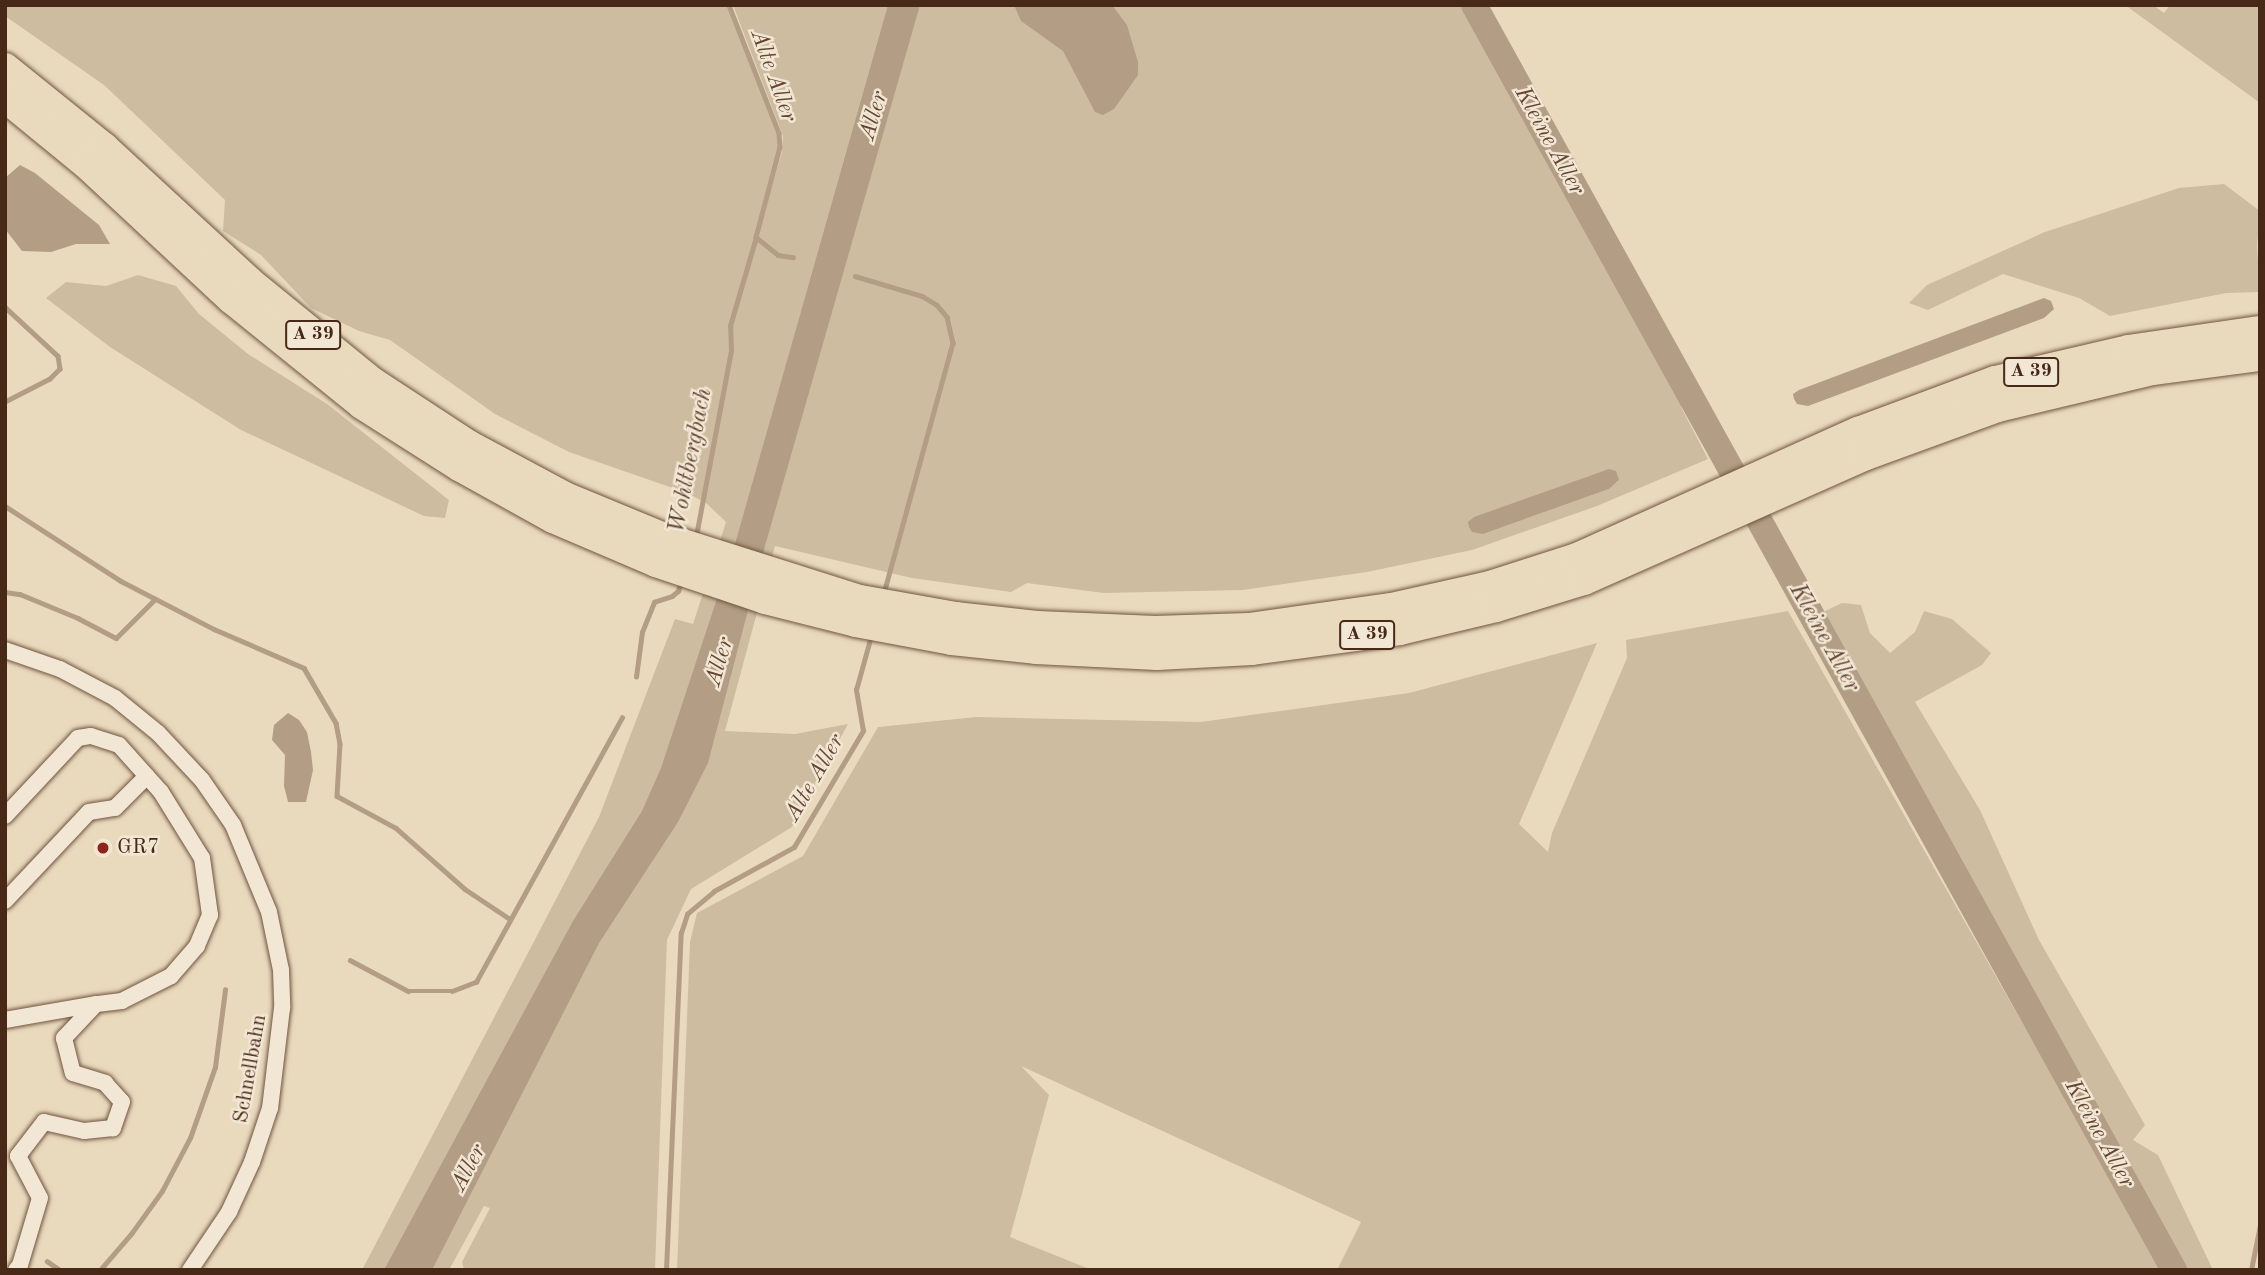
<!DOCTYPE html>
<html>
<head>
<meta charset="utf-8">
<style>
	body { margin:0 }
	#map { position:relative; width:2265px; height:1275px; overflow:hidden; background:#eadabd; font-family:"Old Standard TT",serif }
	div>[style] { position:absolute }
	[style*='--x'] { left:calc(var(--x)*1px); top:calc(var(--y)*1px); width:calc(var(--w)*1px); rotate:calc(var(--a)*1deg) }
	.green>* { inset:0; background:#cebca1 }
	.water>* { inset:0; background:#b39d85 }
	.stream>* { height:4.5px; margin:-2.25px; padding:0 2.25px; transform-origin:2.25px; border-radius:2.25px; background:#b39d85 }
	.river>* { height:26px; margin:-13px; padding:0 13px; transform-origin:13px; border-radius:13px; background:#b39d85 }
	.roads { filter:drop-shadow(0 0 2px #705440) drop-shadow(0 0 2px #705440) }
	.minor>* { height:16px; margin:-8px; padding:0 8px; transform-origin:8px; border-radius:8px; background:#f1e7d4 }
	.motorway>* { height:30px; margin:-15px; padding:0 15px; transform-origin:15px; border-radius:15px; background:#eadabd }
	.dots>* { width:19px; height:19px; translate:-50% -50%; box-sizing:border-box; border:4px solid #f1e7d4; border-radius:50% }
	span { translate:-50% -50%; white-space:nowrap; text-align:center; line-height:1.15; -webkit-text-stroke:5px #f1e7d4; paint-order:stroke }
	.shield-label span { padding:2px 5px; background:#f1e7d4; border:2px solid; border-radius:5px; -webkit-text-stroke-width:0 }
	.shield-label { font-size:19px; color:#482817; font-weight:700 }
	.poi-label { font-size:21px; color:#482817 }
	.left { translate:0 -50%; text-align:left }
	.street-label { font-size:21px; color:#482817 }
	.water-label { font-size:23px; color:#634532; font-style:italic }
	.frame { position:absolute; inset:0; border:7px solid #482817; pointer-events:none }
</style>
</head>
<body>
<div id="map">
	<div class="green">
		<div style="clip-path:polygon(evenodd,5px 5px,729px 5px,779px 133px,780px 147px,772px 185px,782px 152px,783px 136px,733px 5px,1484px 5px,1699px 402px,1681px 407px,1708px 459px,1597px 506px,1472px 550px,1367px 572px,1243px 590px,1104px 593px,1027px 583px,1011px 592px,912px 578px,775px 546px,725px 731px,795px 734px,848px 724px,792px 827px,691px 889px,667px 940px,655px 1270px,464px 1270px,462px 1262px,490px 1208px,484px 1206px,449px 1270px,362px 1270px,599px 817px,675px 619px,693px 624px,726px 522px,706px 503px,687px 493px,569px 452px,495px 414px,390px 340px,359px 331px,311px 308px,261px 255px,223px 231px,225px 200px,104px 85px,5px 16px,5px 5px,1619px 480px,1609px 489px,1483px 534px,1619px 480px)"></div>
		<div style="clip-path:polygon(2125px 5px,2153px 5px,2164px 13px,2170px 5px,2260px 5px,2260px 103px)"></div>
		<div style="clip-path:polygon(2224px 184px,2260px 211px,2257px 246px,2260px 292px,2226px 293px,2110px 316px,2079px 298px,2003px 274px,1928px 310px,1909px 303px,1927px 285px,2045px 232px,2179px 188px)"></div>
		<div style="clip-path:polygon(138px 275px,176px 286px,199px 314px,248px 354px,327px 404px,449px 500px,445px 518px,424px 516px,241px 430px,110px 347px,46px 298px,66px 282px,106px 286px)"></div>
		<div style="clip-path:polygon(1842px 603px,1861px 605px,1870px 633px,1890px 653px,1915px 632px,1924px 611px,1952px 619px,1991px 653px,1982px 665px,1915px 702px,1980px 810px,2039px 940px,2145px 1125px,2133px 1140px,2158px 1155px,2213px 1270px,2185px 1270px,1846px 670px,1817px 615px)"></div>
		<div style="clip-path:polygon(1788px 611px,2163px 1270px,1337px 1270px,1361px 1222px,1021px 1066px,1049px 1095px,1010px 1237px,1092px 1270px,677px 1270px,690px 942px,697px 913px,803px 856px,878px 727px,976px 717px,1201px 722px,1409px 693px,1597px 643px,1519px 824px,1548px 852px,1552px 833px,1627px 658px,1626px 640px)"></div>
	</div>
	<div class="water">
		<div style="clip-path:polygon(888px 5px,920px 5px,763px 553px,708px 763px,678px 822px,599px 943px,432px 1270px,384px 1270px,573px 921px,642px 811px,661px 768px,735px 544px)"></div>
		<div style="clip-path:polygon(1014px 5px,1112px 5px,1127px 25px,1138px 62px,1138px 75px,1114px 109px,1103px 115px,1095px 112px,1063px 51px,1021px 21px)"></div>
		<div style="clip-path:polygon(20px 165px,35px 173px,99px 225px,110px 244px,76px 244px,51px 252px,22px 251px,5px 229px,5px 178px)"></div>
		<div style="clip-path:polygon(2044px 298px,2051px 301px,2054px 309px,2044px 318px,1808px 406px,1797px 404px,1794px 399px,1793px 394px,1799px 390px)"></div>
		<div style="clip-path:polygon(1609px 469px,1616px 471px,1619px 480px,1609px 489px,1483px 534px,1472px 532px,1469px 527px,1468px 522px,1474px 517px)"></div>
		<div style="clip-path:polygon(288px 713px,299px 720px,307px 732px,311px 752px,313px 770px,306px 802px,288px 802px,284px 786px,285px 755px,272px 740px,274px 725px)"></div>
	</div>
	<div class="stream">
		<div style="--x:729;--y:5;--w:137;--a:68.7"></div>
		<div style="--x:779;--y:133;--w:14;--a:86"></div>
		<div style="--x:780;--y:147;--w:93;--a:104.9"></div>
		<div style="--x:756;--y:237;--w:28;--a:39"></div>
		<div style="--x:778;--y:255;--w:15;--a:8"></div>
		<div style="--x:855;--y:276;--w:70;--a:16.6"></div>
		<div style="--x:922;--y:296;--w:17;--a:31"></div>
		<div style="--x:937;--y:305;--w:16;--a:50"></div>
		<div style="--x:947;--y:317;--w:27;--a:77"></div>
		<div style="--x:953;--y:343;--w:260;--a:105.4"></div>
		<div style="--x:5;--y:307;--w:72;--a:42.8"></div>
		<div style="--x:58;--y:356;--w:13;--a:81"></div>
		<div style="--x:60;--y:369;--w:14;--a:135"></div>
		<div style="--x:50;--y:379;--w:51;--a:152.9"></div>
		<div style="--x:5;--y:506;--w:138;--a:32.9"></div>
		<div style="--x:121;--y:581;--w:105;--a:27.3"></div>
		<div style="--x:214;--y:629;--w:98;--a:23.4"></div>
		<div style="--x:304;--y:668;--w:64;--a:59.8"></div>
		<div style="--x:336;--y:723;--w:21;--a:79"></div>
		<div style="--x:340;--y:744;--w:52;--a:93.3"></div>
		<div style="--x:337;--y:796;--w:67;--a:28.5"></div>
		<div style="--x:396;--y:828;--w:92;--a:41.5"></div>
		<div style="--x:465;--y:889;--w:54;--a:33.7"></div>
		<div style="--x:696;--y:536;--w:188;--a:-79.3"></div>
		<div style="--x:731;--y:351;--w:25;--a:-92"></div>
		<div style="--x:730;--y:326;--w:93;--a:-73.7"></div>
		<div style="--x:5;--y:592;--w:15;--a:8"></div>
		<div style="--x:20;--y:594;--w:63;--a:22.5"></div>
		<div style="--x:78;--y:618;--w:43;--a:27.8"></div>
		<div style="--x:116;--y:638;--w:55;--a:-45"></div>
		<div style="--x:636;--y:677;--w:45;--a:-82.4"></div>
		<div style="--x:642;--y:632;--w:32;--a:-68"></div>
		<div style="--x:654;--y:602;--w:19;--a:-18"></div>
		<div style="--x:672;--y:596;--w:8;--a:-40"></div>
		<div style="--x:678;--y:591;--w:10;--a:-73"></div>
		<div style="--x:350;--y:960;--w:66;--a:28.1"></div>
		<div style="--x:408;--y:991;--w:44;--a:0"></div>
		<div style="--x:452;--y:991;--w:26;--a:-21"></div>
		<div style="--x:476;--y:982;--w:302;--a:-61.1"></div>
		<div style="--x:47;--y:1261;--w:16;--a:35"></div>
		<div style="--x:100;--y:1270;--w:48;--a:-49.3"></div>
		<div style="--x:131;--y:1234;--w:53;--a:-54.2"></div>
		<div style="--x:162;--y:1191;--w:60;--a:-62.2"></div>
		<div style="--x:190;--y:1138;--w:75;--a:-70.6"></div>
		<div style="--x:215;--y:1067;--w:78;--a:-82.6"></div>
		<div style="--x:666;--y:1270;--w:337;--a:-87.5"></div>
		<div style="--x:681;--y:933;--w:20;--a:-72"></div>
		<div style="--x:687;--y:914;--w:35;--a:-40"></div>
		<div style="--x:714;--y:891;--w:91;--a:-28.8"></div>
		<div style="--x:794;--y:847;--w:135;--a:-59.3"></div>
		<div style="--x:863;--y:731;--w:42;--a:-99.7"></div>
		<div style="--x:856;--y:690;--w:56;--a:-74.5"></div>
		<div style="--x:2251;--y:1270;--w:46;--a:-78.7"></div>
	</div>
	<div class="river">
		<div style="--x:1474;--y:5;--w:1446;--a:61.04"></div>
	</div>
	<div class="roads">
		<div class="minor">
			<div style="--x:5;--y:650;--w:58;--a:19.1"></div>
			<div style="--x:60;--y:669;--w:62;--a:27.8"></div>
			<div style="--x:115;--y:698;--w:55;--a:39.1"></div>
			<div style="--x:158;--y:733;--w:64;--a:46.9"></div>
			<div style="--x:202;--y:780;--w:55;--a:55.4"></div>
			<div style="--x:233;--y:825;--w:94;--a:67.5"></div>
			<div style="--x:269;--y:912;--w:59;--a:78.3"></div>
			<div style="--x:281;--y:970;--w:38;--a:88"></div>
			<div style="--x:282;--y:1008;--w:101;--a:96.8"></div>
			<div style="--x:270;--y:1108;--w:57;--a:108.4"></div>
			<div style="--x:252;--y:1162;--w:55;--a:114.7"></div>
			<div style="--x:229;--y:1212;--w:70;--a:123.9"></div>
			<div style="--x:5;--y:816;--w:107;--a:-46.9"></div>
			<div style="--x:78;--y:738;--w:13;--a:-9"></div>
			<div style="--x:91;--y:736;--w:29;--a:18"></div>
			<div style="--x:119;--y:745;--w:63;--a:48.2"></div>
			<div style="--x:161;--y:792;--w:78;--a:58.2"></div>
			<div style="--x:202;--y:858;--w:58;--a:82"></div>
			<div style="--x:210;--y:915;--w:34;--a:113"></div>
			<div style="--x:197;--y:946;--w:40;--a:131"></div>
			<div style="--x:171;--y:976;--w:55;--a:153"></div>
			<div style="--x:122;--y:1001;--w:26;--a:173"></div>
			<div style="--x:96;--y:1004;--w:47;--a:133.3"></div>
			<div style="--x:64;--y:1038;--w:36;--a:76"></div>
			<div style="--x:73;--y:1073;--w:34;--a:17"></div>
			<div style="--x:105;--y:1083;--w:25;--a:48"></div>
			<div style="--x:122;--y:1102;--w:28;--a:109"></div>
			<div style="--x:113;--y:1128;--w:29;--a:174"></div>
			<div style="--x:84;--y:1131;--w:41;--a:-167.3"></div>
			<div style="--x:44;--y:1122;--w:43;--a:127.4"></div>
			<div style="--x:18;--y:1156;--w:47;--a:62.4"></div>
			<div style="--x:40;--y:1198;--w:70;--a:106.6"></div>
			<div style="--x:20;--y:1265;--w:6;--a:129"></div>
			<div style="--x:5;--y:901;--w:122;--a:-46.7"></div>
			<div style="--x:89;--y:812;--w:26;--a:-9"></div>
			<div style="--x:115;--y:808;--w:45;--a:-45"></div>
			<div style="--x:5;--y:1020;--w:92;--a:-10"></div>
		</div>
		<div class="motorway">
			<div style="--x:5;--y:68;--w:127;--a:38.9"></div>
			<div style="--x:104;--y:148;--w:196;--a:42.7"></div>
			<div style="--x:248;--y:281;--w:160;--a:39.2"></div>
			<div style="--x:372;--y:382;--w:115;--a:33.3"></div>
			<div style="--x:468;--y:445;--w:110;--a:28.2"></div>
			<div style="--x:565;--y:497;--w:107;--a:22.5"></div>
			<div style="--x:664;--y:538;--w:206;--a:17.6"></div>
			<div style="--x:860;--y:600;--w:97;--a:10.1"></div>
			<div style="--x:955;--y:617;--w:82;--a:6.3"></div>
			<div style="--x:1037;--y:626;--w:118;--a:2.4"></div>
			<div style="--x:1155;--y:631;--w:94;--a:-1.8"></div>
			<div style="--x:1249;--y:628;--w:144;--a:-8"></div>
			<div style="--x:1392;--y:608;--w:100;--a:-12.7"></div>
			<div style="--x:1490;--y:586;--w:91;--a:-17.8"></div>
			<div style="--x:1577;--y:558;--w:308;--a:-24.2"></div>
			<div style="--x:1858;--y:432;--w:146;--a:-20.4"></div>
			<div style="--x:1995;--y:381;--w:138;--a:-13"></div>
			<div style="--x:2129;--y:350;--w:132;--a:-8.3"></div>
			<div style="--x:5;--y:97;--w:106;--a:39.3"></div>
			<div style="--x:87;--y:164;--w:198;--a:43"></div>
			<div style="--x:232;--y:299;--w:167;--a:38.9"></div>
			<div style="--x:362;--y:404;--w:117;--a:32.5"></div>
			<div style="--x:461;--y:467;--w:105;--a:29"></div>
			<div style="--x:553;--y:518;--w:112;--a:23.1"></div>
			<div style="--x:656;--y:562;--w:115;--a:18.7"></div>
			<div style="--x:765;--y:599;--w:94;--a:14.2"></div>
			<div style="--x:856;--y:622;--w:98;--a:10.6"></div>
			<div style="--x:952;--y:640;--w:84;--a:6.1"></div>
			<div style="--x:1036;--y:649;--w:121;--a:2.8"></div>
			<div style="--x:1157;--y:655;--w:95;--a:-3"></div>
			<div style="--x:1252;--y:650;--w:149;--a:-7.7"></div>
			<div style="--x:1400;--y:630;--w:99;--a:-13.5"></div>
			<div style="--x:1496;--y:607;--w:92;--a:-17.1"></div>
			<div style="--x:1584;--y:580;--w:308;--a:-23.9"></div>
			<div style="--x:1866;--y:455;--w:140;--a:-20"></div>
			<div style="--x:1998;--y:407;--w:158;--a:-13.5"></div>
			<div style="--x:2152;--y:370;--w:109;--a:-7.4"></div>
		</div>
	</div>
	<div class="dots">
		<div style="left:103px;top:848px;background:#8f2418"></div>
	</div>
	<div class="shield-label">
		<span style="left:313px;top:335px">A 39</span>
		<span style="left:2031px;top:372px">A 39</span>
		<span style="left:1367px;top:635px">A 39</span>
	</div>
	<div class="poi-label">
		<span class="left" style="left:117px;top:848px">GR7</span>
	</div>
	<div class="street-label">
		<span style="left:251px;top:1069px;rotate:-80deg">Schnellbahn</span>
	</div>
	<div class="water-label">
		<span style="left:773px;top:76px;rotate:70deg">Alte Aller</span>
		<span style="left:874px;top:116px;rotate:-74deg">Aller</span>
		<span style="left:1549px;top:141px;rotate:61deg">Kleine Aller</span>
		<span style="left:691px;top:461px;rotate:-79deg">Wohltbergbach</span>
		<span style="left:1824px;top:638px;rotate:61deg">Kleine Aller</span>
		<span style="left:720px;top:662px;rotate:-74deg">Aller</span>
		<span style="left:815px;top:778px;rotate:-60deg">Alte Aller</span>
		<span style="left:2099px;top:1134px;rotate:61deg">Kleine Aller</span>
		<span style="left:469px;top:1168px;rotate:-62deg">Aller</span>
	</div>
	<div class="frame"></div>
</div>
</body>
</html>
